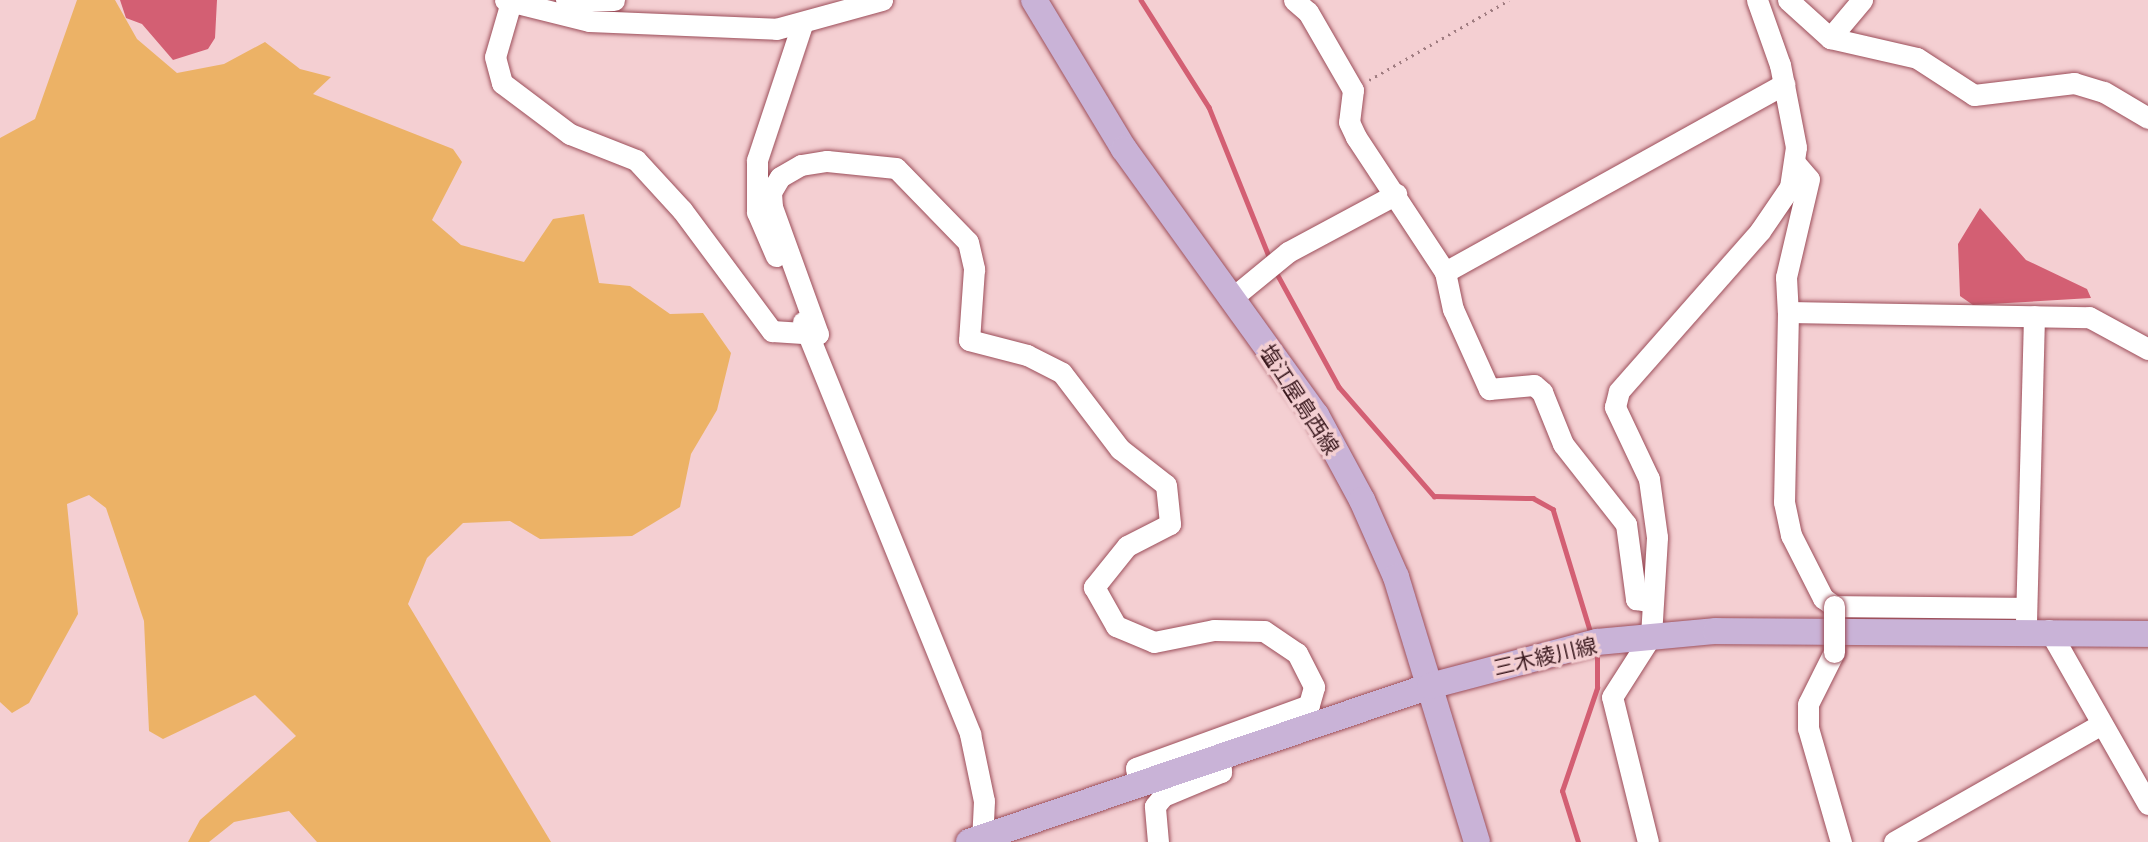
<!DOCTYPE html>
<html>
<head>
<meta charset="utf-8">
<style>
	body { margin:0 }
	#map { position:relative; width:2148px; height:842px; overflow:hidden; background:#f4cfd2; font-family:Quicksand,"Noto Sans JP",sans-serif }
	div>[style] { position:absolute }
	[style*='--x'] { left:calc(var(--x)*1px); top:calc(var(--y)*1px); width:calc(var(--w)*1px); rotate:calc(var(--a)*1deg) }
	.green>* { inset:0; background:#ecb266 }
	.water>* { inset:0; background:#d35f73 }
	.stream>* { height:4.5px; margin:-2.25px; padding:0 2.25px; transform-origin:2.25px; border-radius:2.25px; background:#d35f73 }
	.path>* { height:2.5px; margin-top:-1.25px; transform-origin:0; background:repeating-linear-gradient(90deg,#9f7c80 0 2px,transparent 0 7px) }
	.roads { filter:drop-shadow(0 0 2px #9c4e5a) drop-shadow(0 0 2px #9c4e5a) }
	.minor>* { height:21px; margin:-10.5px; padding:0 10.5px; transform-origin:10.5px; border-radius:10.5px; background:#fff }
	.major>* { height:26px; margin:-13px; padding:0 13px; transform-origin:13px; border-radius:13px; background:#c9b3d7 }
	.bridges { filter:drop-shadow(0 0 2px #9c4e5a) drop-shadow(0 0 2px #9c4e5a) }
	.minor-bridge>* { height:21px; margin:-10.5px; padding:0 10.5px; transform-origin:10.5px; border-radius:10.5px; background:#fff }
	span { translate:-50% -50%; white-space:nowrap; text-align:center; line-height:1.15; -webkit-text-stroke:7px #f4cfd2; paint-order:stroke }
	.street-label { font-size:21px; color:#3a191e }
</style>
</head>
<body>
<div id="map">
	<div class="green">
		<div style="clip-path:polygon(77px 0,115px 0,137px 39px,177px 73px,224px 64px,265px 42px,300px 69px,331px 77px,313px 94px,453px 149px,462px 162px,432px 220px,461px 245px,524px 262px,553px 219px,584px 214px,599px 283px,630px 286px,670px 314px,703px 313px,731px 353px,717px 410px,691px 454px,680px 507px,632px 536px,540px 539px,510px 521px,463px 523px,427px 558px,408px 604px,551px 842px,317px 842px,289px 811px,234px 822px,209px 842px,188px 842px,200px 820px,296px 736px,255px 695px,163px 739px,149px 731px,144px 621px,106px 508px,89px 495px,67px 504px,78px 614px,29px 703px,12px 713px,0 702px,0 138px,35px 119px)"></div>
	</div>
	<div class="water">
		<div style="clip-path:polygon(120px 0,217px 0,215px 38px,208px 49px,173px 60px,142px 24px,126px 18px)"></div>
		<div style="clip-path:polygon(1980px 208px,2026px 260px,2087px 289px,2091px 298px,1973px 305px,1960px 296px,1958px 244px)"></div>
	</div>
	<div class="stream">
		<div style="--x:1141;--y:0;--w:127;--a:57.6"></div>
		<div style="--x:1209;--y:107;--w:164;--a:68.1"></div>
		<div style="--x:1275;--y:270;--w:133;--a:61.3"></div>
		<div style="--x:1339;--y:387;--w:145;--a:48.9"></div>
		<div style="--x:1434;--y:496;--w:99;--a:1.2"></div>
		<div style="--x:1533;--y:498;--w:23;--a:29"></div>
		<div style="--x:1553;--y:509;--w:127;--a:73"></div>
		<div style="--x:1578;--y:842;--w:53;--a:-107.4"></div>
		<div style="--x:1562;--y:791;--w:109;--a:-71.2"></div>
		<div style="--x:1597;--y:688;--w:36;--a:-90"></div>
	</div>
	<div class="path">
		<div style="--x:1369;--y:80;--w:161;--a:-29.7"></div>
	</div>
	<div class="roads">
		<div class="minor">
			<div style="--x:505;--y:0;--w:87;--a:14"></div>
			<div style="--x:589;--y:21;--w:187;--a:2.4"></div>
			<div style="--x:776;--y:29;--w:110;--a:-15.3"></div>
			<div style="--x:566;--y:0;--w:48;--a:0"></div>
			<div style="--x:1294;--y:0;--w:18;--a:41"></div>
			<div style="--x:1308;--y:12;--w:90;--a:60"></div>
			<div style="--x:1353;--y:90;--w:32;--a:97"></div>
			<div style="--x:1349;--y:122;--w:17;--a:65"></div>
			<div style="--x:1356;--y:137;--w:162;--a:56.6"></div>
			<div style="--x:1445;--y:272;--w:38;--a:78"></div>
			<div style="--x:1453;--y:309;--w:88;--a:65.8"></div>
			<div style="--x:1489;--y:389;--w:45;--a:-5.1"></div>
			<div style="--x:1534;--y:385;--w:11;--a:41"></div>
			<div style="--x:1542;--y:392;--w:56;--a:68"></div>
			<div style="--x:1563;--y:444;--w:102;--a:51.8"></div>
			<div style="--x:1626;--y:524;--w:76;--a:82.4"></div>
			<div style="--x:1636;--y:599;--w:17;--a:10"></div>
			<div style="--x:1788;--y:0;--w:57;--a:42.1"></div>
			<div style="--x:1830;--y:38;--w:89;--a:12.9"></div>
			<div style="--x:1917;--y:58;--w:68;--a:33"></div>
			<div style="--x:1974;--y:95;--w:101;--a:-6.8"></div>
			<div style="--x:2074;--y:83;--w:31;--a:17"></div>
			<div style="--x:2104;--y:92;--w:51;--a:30.6"></div>
			<div style="--x:511;--y:2;--w:57;--a:106.2"></div>
			<div style="--x:495;--y:57;--w:27;--a:75"></div>
			<div style="--x:502;--y:83;--w:85;--a:36.9"></div>
			<div style="--x:570;--y:134;--w:71;--a:21.5"></div>
			<div style="--x:636;--y:160;--w:68;--a:47.4"></div>
			<div style="--x:682;--y:210;--w:151;--a:53.4"></div>
			<div style="--x:772;--y:331;--w:46;--a:3.7"></div>
			<div style="--x:818;--y:334;--w:135;--a:-109.9"></div>
			<div style="--x:772;--y:207;--w:15;--a:-94"></div>
			<div style="--x:771;--y:192;--w:17;--a:-59"></div>
			<div style="--x:780;--y:177;--w:24;--a:-30"></div>
			<div style="--x:801;--y:165;--w:26;--a:-9"></div>
			<div style="--x:827;--y:161;--w:69;--a:5.8"></div>
			<div style="--x:896;--y:168;--w:103;--a:45.8"></div>
			<div style="--x:968;--y:242;--w:28;--a:77"></div>
			<div style="--x:974;--y:269;--w:71;--a:94"></div>
			<div style="--x:969;--y:340;--w:60;--a:14.5"></div>
			<div style="--x:1027;--y:355;--w:39;--a:27"></div>
			<div style="--x:1062;--y:373;--w:96;--a:52.7"></div>
			<div style="--x:1120;--y:449;--w:58;--a:38"></div>
			<div style="--x:1166;--y:485;--w:39;--a:84"></div>
			<div style="--x:1170;--y:524;--w:48;--a:152.9"></div>
			<div style="--x:1127;--y:546;--w:53;--a:128.8"></div>
			<div style="--x:1094;--y:587;--w:45;--a:60.6"></div>
			<div style="--x:1116;--y:626;--w:41;--a:22.8"></div>
			<div style="--x:1154;--y:642;--w:61;--a:-11.3"></div>
			<div style="--x:1214;--y:630;--w:50;--a:1.1"></div>
			<div style="--x:1264;--y:631;--w:40;--a:34"></div>
			<div style="--x:1297;--y:653;--w:38;--a:63"></div>
			<div style="--x:1314;--y:687;--w:19;--a:106"></div>
			<div style="--x:1309;--y:705;--w:184;--a:160"></div>
			<div style="--x:1136;--y:768;--w:17;--a:80"></div>
			<div style="--x:1830;--y:38;--w:50;--a:-49.9"></div>
			<div style="--x:1795;--y:163;--w:21;--a:49"></div>
			<div style="--x:1809;--y:179;--w:101;--a:103.2"></div>
			<div style="--x:1786;--y:277;--w:35;--a:87"></div>
			<div style="--x:1788;--y:312;--w:301;--a:1"></div>
			<div style="--x:2089;--y:317;--w:67;--a:28.5"></div>
			<div style="--x:776;--y:256;--w:48;--a:-113.4"></div>
			<div style="--x:757;--y:212;--w:52;--a:-90"></div>
			<div style="--x:757;--y:160;--w:142;--a:-71.6"></div>
			<div style="--x:1445;--y:272;--w:388;--a:-29"></div>
			<div style="--x:1232;--y:298;--w:72;--a:-39.4"></div>
			<div style="--x:1288;--y:252;--w:123;--a:-28.2"></div>
			<div style="--x:1788;--y:312;--w:190;--a:91.2"></div>
			<div style="--x:1784;--y:502;--w:34;--a:78"></div>
			<div style="--x:1791;--y:535;--w:71;--a:63.1"></div>
			<div style="--x:1823;--y:598;--w:14;--a:36"></div>
			<div style="--x:1834;--y:606;--w:192;--a:0.6"></div>
			<div style="--x:803;--y:322;--w:445;--a:67.9"></div>
			<div style="--x:970;--y:734;--w:68;--a:78.2"></div>
			<div style="--x:984;--y:801;--w:41;--a:92.8"></div>
			<div style="--x:2026;--y:622;--w:306;--a:-88.5"></div>
			<div style="--x:2049;--y:630;--w:200;--a:60.4"></div>
			<div style="--x:1834;--y:652;--w:58;--a:116.6"></div>
			<div style="--x:1808;--y:704;--w:24;--a:90"></div>
			<div style="--x:1808;--y:728;--w:119;--a:73.9"></div>
			<div style="--x:1158;--y:842;--w:36;--a:-95"></div>
			<div style="--x:1155;--y:806;--w:13;--a:-51"></div>
			<div style="--x:1163;--y:796;--w:63;--a:-22.5"></div>
			<div style="--x:1221;--y:772;--w:15;--a:-94"></div>
			<div style="--x:1648;--y:842;--w:149;--a:-103.9"></div>
			<div style="--x:1612;--y:697;--w:72;--a:-57.4"></div>
			<div style="--x:1651;--y:636;--w:99;--a:-86.5"></div>
			<div style="--x:1657;--y:537;--w:59;--a:-97.9"></div>
			<div style="--x:1649;--y:479;--w:80;--a:-115.3"></div>
			<div style="--x:1615;--y:407;--w:16;--a:-76"></div>
			<div style="--x:1619;--y:391;--w:213;--a:-48.6"></div>
			<div style="--x:1760;--y:231;--w:53;--a:-55.7"></div>
			<div style="--x:1790;--y:187;--w:40;--a:-81.5"></div>
			<div style="--x:1796;--y:147;--w:84;--a:-101"></div>
			<div style="--x:1780;--y:65;--w:69;--a:-109.5"></div>
			<div style="--x:1894;--y:842;--w:239;--a:-29.6"></div>
		</div>
		<div class="major">
			<div style="--x:1034;--y:0;--w:174;--a:58.9"></div>
			<div style="--x:1124;--y:149;--w:328;--a:54.2"></div>
			<div style="--x:1316;--y:415;--w:97;--a:61.6"></div>
			<div style="--x:1362;--y:500;--w:84;--a:66.2"></div>
			<div style="--x:1396;--y:577;--w:277;--a:73"></div>
			<div style="--x:969;--y:842;--w:487;--a:-18.7"></div>
			<div style="--x:1430;--y:686;--w:173;--a:-14.8"></div>
			<div style="--x:1597;--y:642;--w:120;--a:-5.3"></div>
			<div style="--x:1716;--y:631;--w:432;--a:0.4"></div>
		</div>
	</div>
	<div class="bridges">
		<div class="minor-bridge">
			<div style="--x:1834;--y:652;--w:46;--a:-90"></div>
		</div>
	</div>
	<div class="street-label">
		<span style="left:1300px;top:399px;rotate:57deg">塩江屋島西線</span>
		<span style="left:1545px;top:656px;rotate:-13deg">三木綾川線</span>
	</div>
</div>
</body>
</html>
